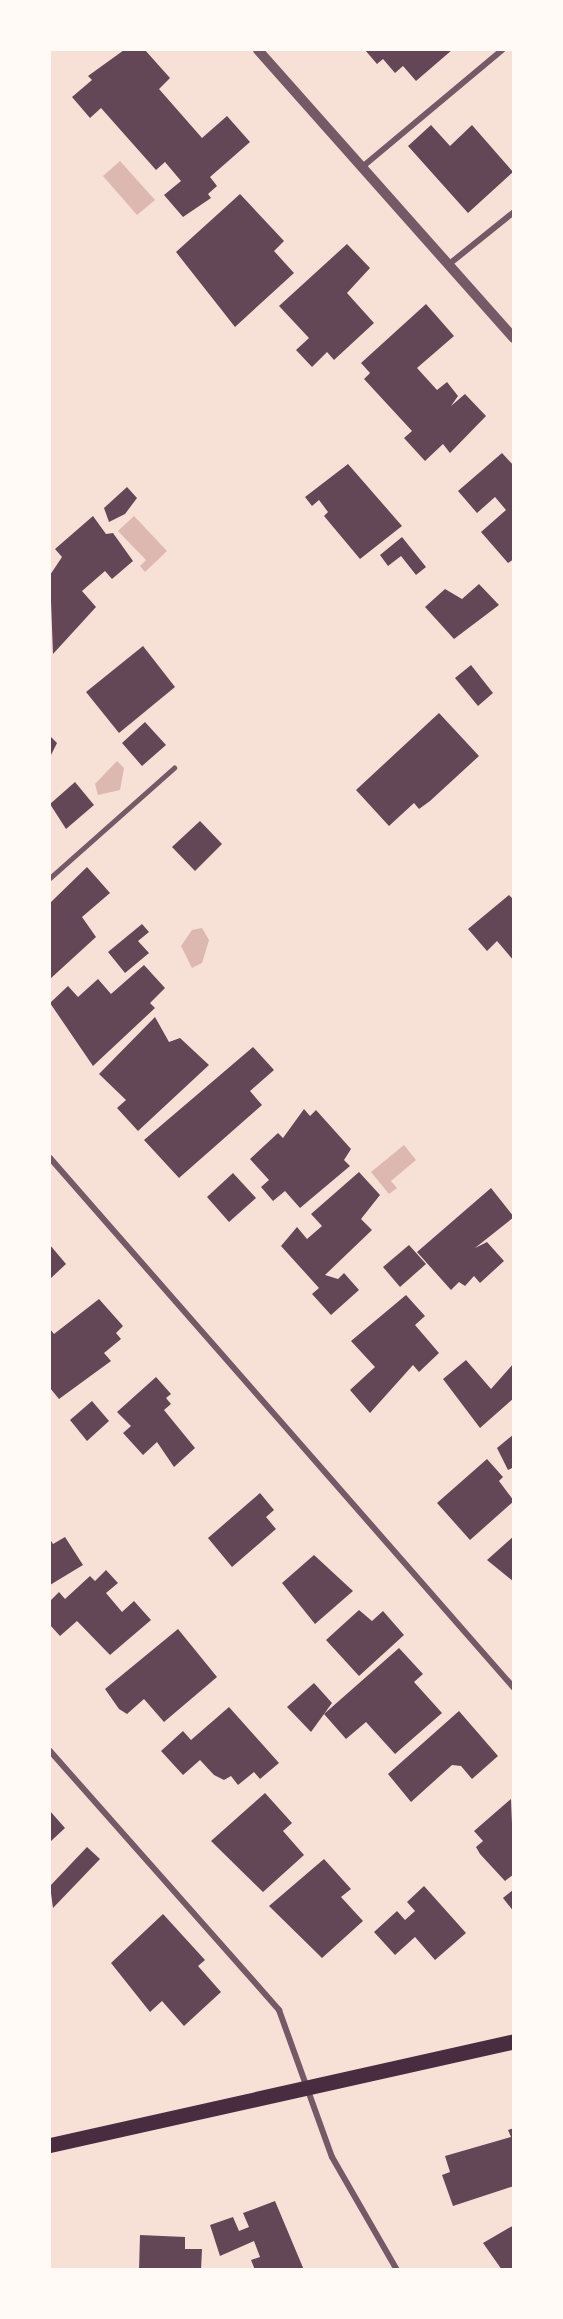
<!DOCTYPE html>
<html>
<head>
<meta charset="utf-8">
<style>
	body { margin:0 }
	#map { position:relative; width:563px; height:2319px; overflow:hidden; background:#f7e1d7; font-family:"Fira Sans",sans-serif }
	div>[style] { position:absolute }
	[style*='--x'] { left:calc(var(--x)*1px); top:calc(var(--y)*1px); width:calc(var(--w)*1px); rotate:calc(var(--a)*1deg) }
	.water>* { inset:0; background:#dcb8b0 }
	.building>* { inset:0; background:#644757 }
	.service>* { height:4.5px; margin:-2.25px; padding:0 2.25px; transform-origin:2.25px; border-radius:2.25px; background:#755966 }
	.minor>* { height:6px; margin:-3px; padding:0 3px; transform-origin:3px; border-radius:3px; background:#755966 }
	.tertiary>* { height:10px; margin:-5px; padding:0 5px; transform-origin:5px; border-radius:5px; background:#755966 }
	.primary>* { height:15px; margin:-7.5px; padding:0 7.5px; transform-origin:7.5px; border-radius:7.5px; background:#4a2c40 }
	span { translate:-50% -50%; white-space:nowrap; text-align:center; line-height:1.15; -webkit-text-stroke:6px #fffaf5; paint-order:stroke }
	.frame { position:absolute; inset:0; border:51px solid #fffaf5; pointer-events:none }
</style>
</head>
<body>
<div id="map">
	<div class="water">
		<div style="clip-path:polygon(120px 161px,155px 200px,137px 215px,103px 176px)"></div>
		<div style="clip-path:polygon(134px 516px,167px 551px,145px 572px,140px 566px,146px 560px,118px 531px)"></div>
		<div style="clip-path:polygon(117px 761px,124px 768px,120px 790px,98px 795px,95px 784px)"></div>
		<div style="clip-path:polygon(202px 928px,209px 940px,202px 963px,192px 968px,181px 946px,192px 930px)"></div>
		<div style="clip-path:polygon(404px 1145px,416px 1160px,391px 1181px,397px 1188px,389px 1194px,371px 1172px)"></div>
	</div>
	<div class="building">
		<div style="clip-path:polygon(124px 50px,145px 50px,170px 78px,159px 89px,202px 138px,227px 116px,250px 142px,210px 177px,217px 186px,208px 194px,211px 198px,183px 217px,164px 195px,181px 181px,165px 162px,156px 170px,101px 108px,90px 118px,72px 97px,92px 80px,88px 76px)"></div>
		<div style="clip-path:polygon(365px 50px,452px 50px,416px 81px,403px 66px,395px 73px,383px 59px,377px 64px)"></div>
		<div style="clip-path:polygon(431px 125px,450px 146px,472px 125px,513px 172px,468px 213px,408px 146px)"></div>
		<div style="clip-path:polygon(240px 194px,284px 241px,274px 251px,294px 273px,235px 327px,176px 252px)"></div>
		<div style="clip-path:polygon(347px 244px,370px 268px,347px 293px,374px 323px,334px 360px,327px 352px,312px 367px,296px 350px,309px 338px,279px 306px)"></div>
		<div style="clip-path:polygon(426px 304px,454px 336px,417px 368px,437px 390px,447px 382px,458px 396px,451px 406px,465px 394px,486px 416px,450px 453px,443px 444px,425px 461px,404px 438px,412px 431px,364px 379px,370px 373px,361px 363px)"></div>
		<div style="clip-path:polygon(502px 453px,514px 466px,514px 559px,508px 563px,481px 532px,506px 510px,495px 497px,477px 513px,458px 491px)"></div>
		<div style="clip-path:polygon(348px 464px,402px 526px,360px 559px,324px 516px,328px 512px,319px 500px,312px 506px,305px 497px)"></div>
		<div style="clip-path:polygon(127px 487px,137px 498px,125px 514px,109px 522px,104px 508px)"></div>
		<div style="clip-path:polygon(93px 516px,106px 534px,113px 533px,133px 561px,112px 579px,105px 571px,82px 591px,96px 607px,53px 654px,50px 575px,62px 557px,55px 549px)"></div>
		<div style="clip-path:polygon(402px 537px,426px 567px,416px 575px,401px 556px,388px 566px,380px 555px)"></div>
		<div style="clip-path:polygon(479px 584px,499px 605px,454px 639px,425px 607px,445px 589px,462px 599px)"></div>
		<div style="clip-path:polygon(143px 646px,175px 687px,119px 733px,86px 692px)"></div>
		<div style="clip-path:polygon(471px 665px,493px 693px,478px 706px,455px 678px)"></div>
		<div style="clip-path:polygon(439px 713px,479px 756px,430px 801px,419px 809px,414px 803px,389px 826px,356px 790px)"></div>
		<div style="clip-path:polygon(145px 722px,166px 745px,142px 766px,122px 743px)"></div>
		<div style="clip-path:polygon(50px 736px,57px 743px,50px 757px)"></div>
		<div style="clip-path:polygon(75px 782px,94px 805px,66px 829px,50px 804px)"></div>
		<div style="clip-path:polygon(200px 821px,222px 844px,195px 871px,172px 847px)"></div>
		<div style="clip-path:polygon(87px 867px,110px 893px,82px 917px,96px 937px,50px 979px,50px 903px)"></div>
		<div style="clip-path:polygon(509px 895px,514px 900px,514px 961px,497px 941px,487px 951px,468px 929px)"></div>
		<div style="clip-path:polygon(142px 924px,149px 932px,138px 941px,149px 953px,125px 973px,108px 952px)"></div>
		<div style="clip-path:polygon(144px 965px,165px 988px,150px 1003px,155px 1008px,93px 1066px,50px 1003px,68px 986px,78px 997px,98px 979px,111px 994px)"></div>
		<div style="clip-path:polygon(155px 1017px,169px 1042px,180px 1038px,209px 1065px,138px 1131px,117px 1108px,126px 1100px,99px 1074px)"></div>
		<div style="clip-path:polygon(253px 1047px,274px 1070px,250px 1091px,262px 1105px,179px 1178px,144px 1140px)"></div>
		<div style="clip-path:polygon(304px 1109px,310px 1116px,316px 1110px,351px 1149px,344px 1160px,350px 1166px,300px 1208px,285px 1191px,273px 1201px,261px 1187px,269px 1180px,250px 1159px,278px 1133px,283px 1138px)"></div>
		<div style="clip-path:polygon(359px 1172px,380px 1195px,361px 1219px,372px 1230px,325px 1275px,338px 1279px,344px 1273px,359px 1290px,331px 1315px,312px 1294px,319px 1288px,281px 1246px,297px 1227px,307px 1239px,322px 1226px,311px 1214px)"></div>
		<div style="clip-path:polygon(233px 1173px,256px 1198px,229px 1222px,207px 1197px)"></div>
		<div style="clip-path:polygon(491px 1188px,514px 1217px,475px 1248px,487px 1242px,504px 1261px,480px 1283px,474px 1276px,465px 1286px,459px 1282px,451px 1290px,417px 1252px)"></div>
		<div style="clip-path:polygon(50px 1245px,66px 1264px,50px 1279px)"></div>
		<div style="clip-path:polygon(409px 1245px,426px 1264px,400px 1287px,383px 1267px)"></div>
		<div style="clip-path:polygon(406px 1295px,425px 1316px,415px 1325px,439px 1353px,419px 1372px,413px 1365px,370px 1413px,350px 1390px,375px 1367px,351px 1341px)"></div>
		<div style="clip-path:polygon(99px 1299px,123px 1326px,116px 1333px,121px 1339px,104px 1353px,111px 1361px,59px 1399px,50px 1388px,50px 1329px,54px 1334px)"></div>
		<div style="clip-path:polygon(466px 1360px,491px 1389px,514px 1363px,514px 1398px,480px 1428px,443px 1379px)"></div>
		<div style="clip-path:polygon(156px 1377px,171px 1394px,166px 1398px,171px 1404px,164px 1410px,195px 1448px,174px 1467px,157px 1442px,143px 1455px,123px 1433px,131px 1426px,117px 1412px)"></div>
		<div style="clip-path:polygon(92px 1401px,109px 1421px,87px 1441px,70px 1420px)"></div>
		<div style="clip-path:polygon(514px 1434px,514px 1467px,508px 1470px,497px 1448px)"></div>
		<div style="clip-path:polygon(487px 1459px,503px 1477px,499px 1481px,514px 1501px,470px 1540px,437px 1503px)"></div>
		<div style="clip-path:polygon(260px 1493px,274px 1510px,266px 1517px,276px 1529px,232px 1567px,208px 1538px)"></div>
		<div style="clip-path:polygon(514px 1536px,514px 1582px,487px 1560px)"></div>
		<div style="clip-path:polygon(65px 1537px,83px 1565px,50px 1585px,50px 1539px,53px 1544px)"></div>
		<div style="clip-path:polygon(314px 1555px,353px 1591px,315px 1624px,282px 1583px)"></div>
		<div style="clip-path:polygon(106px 1570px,118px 1583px,106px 1593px,122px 1612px,134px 1601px,151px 1620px,110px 1655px,77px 1621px,60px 1636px,50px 1625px,50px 1601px,59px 1592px,65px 1599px,90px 1576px,95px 1581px)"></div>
		<div style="clip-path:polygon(359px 1610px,372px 1621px,383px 1611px,404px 1635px,359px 1676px,326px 1640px)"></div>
		<div style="clip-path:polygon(178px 1629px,217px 1677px,164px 1722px,144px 1699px,127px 1714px,119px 1709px,105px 1689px)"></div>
		<div style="clip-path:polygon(399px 1648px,423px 1674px,414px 1682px,442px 1713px,395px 1754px,366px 1722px,346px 1739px,324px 1714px)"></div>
		<div style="clip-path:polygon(314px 1683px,332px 1703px,311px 1732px,287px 1707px)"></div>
		<div style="clip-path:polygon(229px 1707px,279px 1763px,260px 1779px,254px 1772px,238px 1785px,231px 1776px,224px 1780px,214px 1775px,200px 1760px,183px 1775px,161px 1751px,183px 1731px,191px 1740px)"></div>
		<div style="clip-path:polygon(459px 1711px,498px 1756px,472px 1779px,461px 1766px,452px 1765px,411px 1802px,388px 1774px)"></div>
		<div style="clip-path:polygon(265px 1793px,292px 1823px,283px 1831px,304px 1855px,263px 1892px,211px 1841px)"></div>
		<div style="clip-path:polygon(511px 1799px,514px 1874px,505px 1881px,480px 1854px,476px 1847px,483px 1841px,474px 1831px)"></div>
		<div style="clip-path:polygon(50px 1811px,65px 1828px,50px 1842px)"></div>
		<div style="clip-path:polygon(87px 1847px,100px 1859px,53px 1908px,50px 1886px)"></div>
		<div style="clip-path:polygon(324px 1859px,351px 1889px,341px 1897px,363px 1921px,322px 1958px,269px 1906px)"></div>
		<div style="clip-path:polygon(424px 1886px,466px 1933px,435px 1960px,415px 1937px,395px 1955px,374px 1932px,397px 1911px,405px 1920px,415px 1911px,407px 1902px)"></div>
		<div style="clip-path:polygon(514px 1889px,514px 1912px,503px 1898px)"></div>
		<div style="clip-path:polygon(163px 1914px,205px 1960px,198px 1966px,221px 1992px,184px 2026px,162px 2001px,150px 2012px,111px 1963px)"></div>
		<div style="clip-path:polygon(514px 2128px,514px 2186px,453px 2206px,442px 2175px,450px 2172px,445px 2156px,511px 2137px,508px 2130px)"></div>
		<div style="clip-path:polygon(275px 2201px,304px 2270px,255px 2270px,251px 2260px,260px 2257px,254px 2241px,220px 2256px,210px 2225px,233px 2217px,239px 2231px,249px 2227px,243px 2213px)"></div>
		<div style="clip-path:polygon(514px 2225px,514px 2270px,502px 2270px,483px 2243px)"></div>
		<div style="clip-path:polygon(140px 2235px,185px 2237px,185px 2249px,202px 2249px,201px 2270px,139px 2270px)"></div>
	</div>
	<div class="service">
		<div style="--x:50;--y:878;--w:166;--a:-41.6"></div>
	</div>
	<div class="minor">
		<div style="--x:361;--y:168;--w:184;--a:-39.9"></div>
		<div style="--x:448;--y:265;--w:85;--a:-38.8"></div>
		<div style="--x:50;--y:1158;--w:704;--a:48.8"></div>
		<div style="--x:50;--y:1751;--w:346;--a:48.5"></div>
		<div style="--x:279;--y:2010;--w:156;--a:70.2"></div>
		<div style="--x:332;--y:2157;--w:130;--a:60.1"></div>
	</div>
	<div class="tertiary">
		<div style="--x:258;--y:50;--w:385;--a:48.4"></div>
	</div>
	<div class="primary">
		<div style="--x:50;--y:2145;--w:476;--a:-12.6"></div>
	</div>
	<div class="frame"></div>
</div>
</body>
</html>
